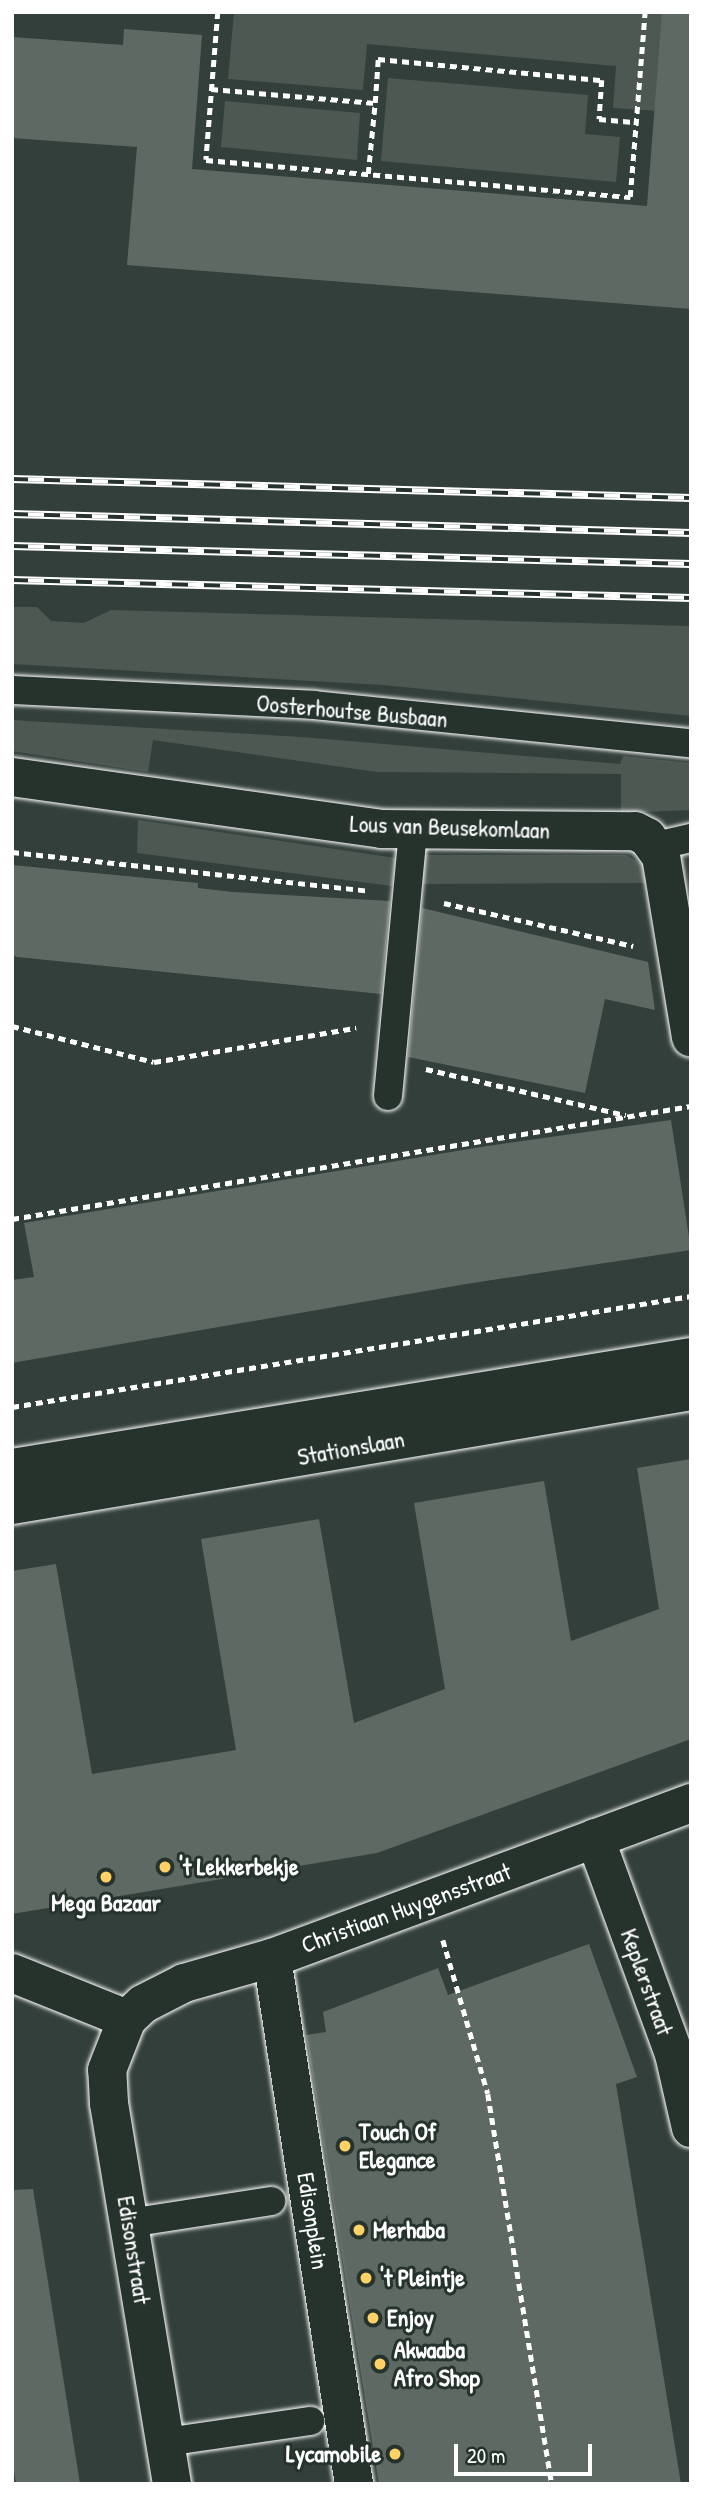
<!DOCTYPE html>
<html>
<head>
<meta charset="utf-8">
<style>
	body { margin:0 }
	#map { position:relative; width:703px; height:2496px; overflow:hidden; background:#333f3a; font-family:"Patrick Hand",sans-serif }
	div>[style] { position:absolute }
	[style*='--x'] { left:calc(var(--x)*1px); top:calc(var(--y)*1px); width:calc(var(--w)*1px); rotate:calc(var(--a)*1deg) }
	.green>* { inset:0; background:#4d5853 }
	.building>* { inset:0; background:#5f6964 }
	.path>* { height:4.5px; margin-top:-2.25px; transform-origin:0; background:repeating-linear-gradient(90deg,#fff 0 7px,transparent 0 12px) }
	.roads { filter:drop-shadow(0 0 2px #fff) drop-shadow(0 0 2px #fff) }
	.service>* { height:28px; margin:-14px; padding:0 14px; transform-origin:14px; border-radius:14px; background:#26332d }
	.pedestrian>* { height:38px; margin:-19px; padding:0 19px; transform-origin:19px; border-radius:19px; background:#26332d }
	.minor>* { height:38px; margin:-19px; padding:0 19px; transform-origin:19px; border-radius:19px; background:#26332d }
	.secondary>* { height:38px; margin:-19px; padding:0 19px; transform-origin:19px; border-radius:19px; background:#26332d }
	.rail>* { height:8px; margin-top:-4px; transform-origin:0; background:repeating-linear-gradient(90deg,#26332d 0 16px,#fff 0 32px); box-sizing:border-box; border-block:2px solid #fff }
	.dots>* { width:19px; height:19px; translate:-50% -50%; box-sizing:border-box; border:4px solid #26332d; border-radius:50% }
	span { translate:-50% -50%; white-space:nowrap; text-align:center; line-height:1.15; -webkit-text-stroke:6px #26332d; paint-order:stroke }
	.street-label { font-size:24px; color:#fff }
	.poi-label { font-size:24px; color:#fff; font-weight:700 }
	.left { translate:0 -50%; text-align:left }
	.right { translate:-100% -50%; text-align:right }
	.frame { position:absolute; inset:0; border:14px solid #fff; pointer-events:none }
	.scale { position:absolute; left:454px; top:2444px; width:138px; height:32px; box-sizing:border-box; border:4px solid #fff; border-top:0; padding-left:9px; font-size:21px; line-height:24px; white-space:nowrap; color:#fff; -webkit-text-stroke:5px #26332d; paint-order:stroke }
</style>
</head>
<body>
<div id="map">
	<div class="green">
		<div style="clip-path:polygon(234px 12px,683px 12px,675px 112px,613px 108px,616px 66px,367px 44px,363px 90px,228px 79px)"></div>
		<div style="clip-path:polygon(388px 78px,588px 95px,585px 134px,620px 137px,616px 182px,381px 161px)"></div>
		<div style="clip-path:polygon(225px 101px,360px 113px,357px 160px,221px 147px)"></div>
		<div style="clip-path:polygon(12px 607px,37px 607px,51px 621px,84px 623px,111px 610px,691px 626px,691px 716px,383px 685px,12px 664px)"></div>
		<div style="clip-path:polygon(12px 720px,302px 737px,620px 764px,623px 756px,691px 763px,691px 810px,621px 813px,621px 774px,377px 772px,153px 740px,148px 772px,12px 751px)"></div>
		<div style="clip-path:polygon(138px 820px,396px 858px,392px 886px,137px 853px)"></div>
		<div style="clip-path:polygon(424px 855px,626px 855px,647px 867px,647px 883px,422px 884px)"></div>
	</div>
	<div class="building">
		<div style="clip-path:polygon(662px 12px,691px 12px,691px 309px,127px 265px,137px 147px,12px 138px,12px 37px,123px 45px,124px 29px,202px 35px,192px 169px,647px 206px)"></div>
		<div style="clip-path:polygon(12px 865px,198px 883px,198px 888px,233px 892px,390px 901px,381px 994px,17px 957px,12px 955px)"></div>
		<div style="clip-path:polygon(422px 908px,648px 962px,655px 1010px,605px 999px,585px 1093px,408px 1057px)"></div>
		<div style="clip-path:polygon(671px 1120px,691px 1250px,466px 1284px,12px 1363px,12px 1280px,34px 1277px,24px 1223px,487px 1146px)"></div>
		<div style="clip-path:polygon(691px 1459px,691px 1739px,377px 1853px,12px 1914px,12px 1571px,56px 1564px,92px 1774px,236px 1750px,201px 1539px,319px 1519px,354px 1723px,445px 1689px,414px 1503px,544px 1481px,571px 1641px,659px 1609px,637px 1468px)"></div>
		<div style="clip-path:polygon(589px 1944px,637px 2077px,616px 2084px,681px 2484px,379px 2484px,306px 2035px,326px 2032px,323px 2012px,438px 1968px,448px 1995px)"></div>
		<div style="clip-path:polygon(33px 2189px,48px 2282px,80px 2484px,16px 2484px,12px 2459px,12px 2190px)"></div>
	</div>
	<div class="path">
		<div style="--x:218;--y:12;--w:148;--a:94.6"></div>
		<div style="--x:206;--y:160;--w:426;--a:5"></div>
		<div style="--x:630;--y:197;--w:186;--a:-85.4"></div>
		<div style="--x:211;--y:89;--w:165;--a:4.9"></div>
		<div style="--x:375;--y:103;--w:44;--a:-86.1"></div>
		<div style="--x:378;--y:59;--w:225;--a:5.4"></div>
		<div style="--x:602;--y:80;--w:39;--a:94"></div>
		<div style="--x:599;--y:119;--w:37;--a:5"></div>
		<div style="--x:368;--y:174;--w:71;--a:-84.4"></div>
		<div style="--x:12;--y:852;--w:360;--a:6.2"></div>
		<div style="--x:444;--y:903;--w:194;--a:12.8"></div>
		<div style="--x:12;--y:1026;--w:146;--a:14.2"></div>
		<div style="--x:154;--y:1062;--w:205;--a:-9.6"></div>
		<div style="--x:426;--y:1069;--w:205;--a:13"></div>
		<div style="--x:12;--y:1219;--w:688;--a:-9.45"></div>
		<div style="--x:12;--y:1407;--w:688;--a:-9.28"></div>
		<div style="--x:443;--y:1940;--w:160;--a:73.7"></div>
		<div style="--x:488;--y:2094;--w:395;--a:80.7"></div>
	</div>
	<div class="roads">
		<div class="service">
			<div style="--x:12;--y:690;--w:302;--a:2.8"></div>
			<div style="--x:314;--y:705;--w:379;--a:5.8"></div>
			<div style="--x:656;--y:846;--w:36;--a:-13"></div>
			<div style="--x:388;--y:1096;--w:267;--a:-84.6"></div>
			<div style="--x:129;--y:2223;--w:144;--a:-8.8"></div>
			<div style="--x:166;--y:2442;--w:146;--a:-8.3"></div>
		</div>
		<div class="pedestrian">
			<div style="--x:272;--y:1958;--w:532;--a:81.14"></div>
		</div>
		<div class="minor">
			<div style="--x:12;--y:777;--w:373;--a:8"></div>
			<div style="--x:381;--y:829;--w:254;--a:0.5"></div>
			<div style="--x:635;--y:831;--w:13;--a:27"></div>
			<div style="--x:647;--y:837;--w:24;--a:54"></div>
			<div style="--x:661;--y:856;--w:184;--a:80.6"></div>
			<div style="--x:595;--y:1838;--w:230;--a:69.9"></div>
			<div style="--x:674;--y:2054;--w:76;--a:77.1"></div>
			<div style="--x:12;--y:1973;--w:124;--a:21.8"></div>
			<div style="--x:172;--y:2484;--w:386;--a:-99.4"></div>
			<div style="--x:109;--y:2103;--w:33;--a:-93"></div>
			<div style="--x:107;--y:2070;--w:55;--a:-68.6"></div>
			<div style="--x:127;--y:2019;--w:22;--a:-43"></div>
			<div style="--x:143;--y:2004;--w:46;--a:-27.1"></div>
			<div style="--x:184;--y:1983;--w:91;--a:-15.9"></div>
			<div style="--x:272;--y:1958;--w:447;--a:-20.3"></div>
		</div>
		<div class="secondary">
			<div style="--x:12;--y:1468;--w:688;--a:-9.28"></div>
			<div style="--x:12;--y:1505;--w:689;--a:-9.53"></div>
		</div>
	</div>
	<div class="rail">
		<div style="--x:12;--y:479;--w:679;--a:1.6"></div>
		<div style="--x:12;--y:514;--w:679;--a:1.6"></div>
		<div style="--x:12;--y:546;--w:679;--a:1.52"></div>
		<div style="--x:12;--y:580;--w:679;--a:1.52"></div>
	</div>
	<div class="dots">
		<div style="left:165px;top:1867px;background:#ffd166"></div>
		<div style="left:106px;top:1877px;background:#ffd166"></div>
		<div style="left:345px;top:2146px;background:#ffd166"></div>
		<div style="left:359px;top:2230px;background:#ffd166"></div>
		<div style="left:366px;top:2278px;background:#ffd166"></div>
		<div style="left:373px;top:2318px;background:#ffd166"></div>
		<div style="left:380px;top:2364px;background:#ffd166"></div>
		<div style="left:395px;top:2454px;background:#ffd166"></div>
	</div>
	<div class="street-label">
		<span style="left:352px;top:711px;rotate:5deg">Oosterhoutse Busbaan</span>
		<span style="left:450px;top:827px;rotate:2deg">Lous van Beusekomlaan</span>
		<span style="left:351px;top:1448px;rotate:-10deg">Stationslaan</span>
		<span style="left:406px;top:1908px;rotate:-20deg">Christiaan Huygensstraat</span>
		<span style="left:647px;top:1982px;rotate:70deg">Keplerstraat</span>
		<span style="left:313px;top:2221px;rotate:81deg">Edisonplein</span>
		<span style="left:134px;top:2250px;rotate:81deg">Edisonstraat</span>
	</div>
	<div class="poi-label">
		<span class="left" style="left:179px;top:1867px">'t Lekkerbekje</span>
		<span style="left:106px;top:1903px">Mega Bazaar</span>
		<span class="left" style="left:359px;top:2146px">Touch Of<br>Elegance</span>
		<span class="left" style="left:373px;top:2230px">Merhaba</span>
		<span class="left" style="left:380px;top:2278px">'t Pleintje</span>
		<span class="left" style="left:387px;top:2318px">Enjoy</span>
		<span class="left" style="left:394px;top:2364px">Akwaaba<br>Afro Shop</span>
		<span class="right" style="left:381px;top:2454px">Lycamobile</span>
	</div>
	<div class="frame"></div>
	<div class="scale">20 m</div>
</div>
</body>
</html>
